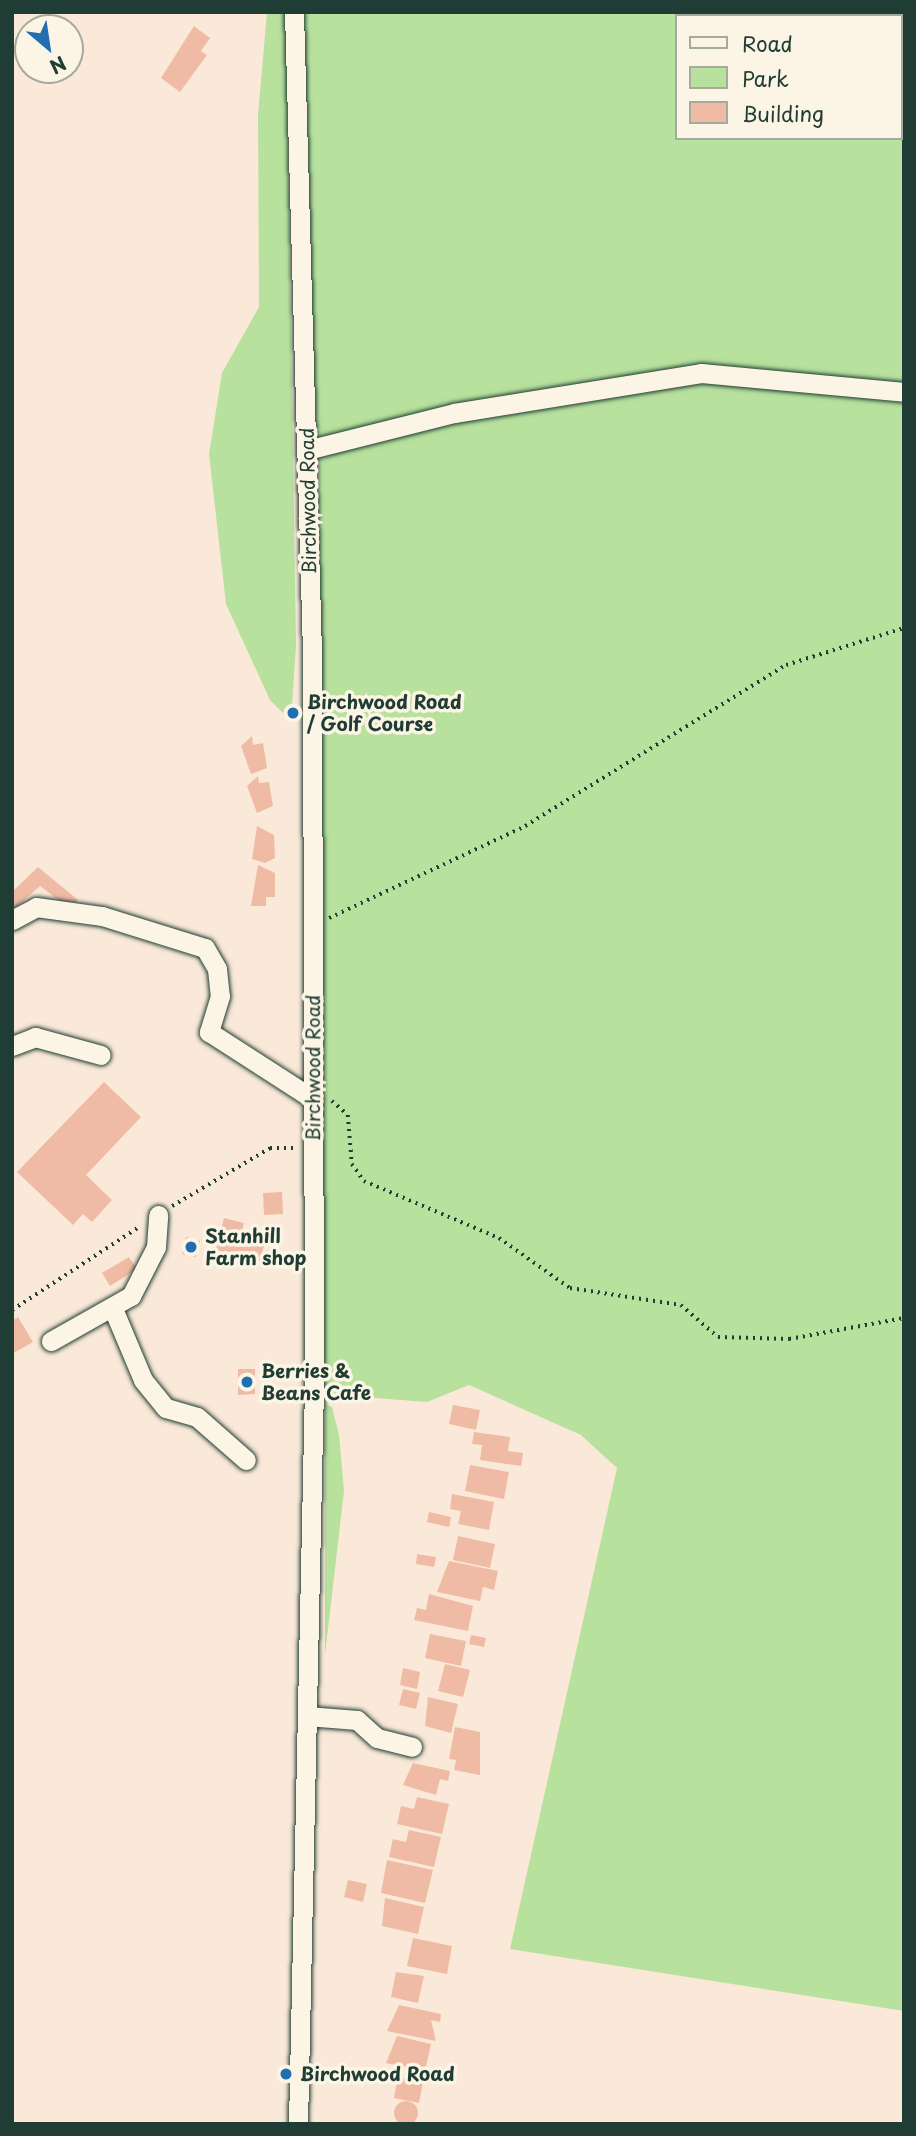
<!DOCTYPE html>
<html>
<head>
<meta charset="utf-8">
<style>
	body { margin:0 }
	#map { position:relative; width:916px; height:2136px; overflow:hidden; background:#fae9d8; font-family:"Playpen Sans",sans-serif }
	div>[style] { position:absolute }
	[style*='--x'] { left:calc(var(--x)*1px); top:calc(var(--y)*1px); width:calc(var(--w)*1px); rotate:calc(var(--a)*1deg) }
	.green>* { inset:0; background:#b8e19d }
	.building>* { inset:0; background:#f0bba4 }
	.round { border-radius:50% }
	.path>* { height:3.5px; margin-top:-1.75px; transform-origin:0; background:repeating-linear-gradient(90deg,#1f3d34 0 2px,transparent 0 7px) }
	.roads { filter:drop-shadow(0 0 2px #1f3d34) drop-shadow(0 0 2px #1f3d34) }
	.minor>* { height:19px; margin:-9.5px; padding:0 9.5px; transform-origin:9.5px; border-radius:9.5px; background:#fcf5e5 }
	.dots>* { width:19px; height:19px; translate:-50% -50%; box-sizing:border-box; border:4px solid #fcf5e5; border-radius:50% }
	span { translate:-50% -50%; white-space:nowrap; text-align:center; line-height:1.15; -webkit-text-stroke:7px #fcf5e5; paint-order:stroke }
	.street-label { font-size:19px; color:#1f3d34 }
	.poi-label { font-size:19px; color:#1f3d34; font-weight:700 }
	.left { translate:0 -50%; text-align:left }
	.frame { position:absolute; inset:0; border:14px solid #1f3d34; pointer-events:none }
	.legend { position:absolute; left:675px; top:14px; width:228px; height:126px; box-sizing:border-box; background:#fcf5e5; border:2px solid #a4ab9e; margin:0; padding:9px 12px; list-style:none; font-size:21px; color:#1f3d34 }
	.legend li { display:flex; align-items:center; gap:14px; height:35px }
	.legend b { width:35px; border:2px solid #a4ab9e }
	.north { position:absolute; left:14px; top:14px; width:70px; height:70px; box-sizing:border-box; background:#fcf5e5; border:2px solid #a4ab9e; border-radius:50%; rotate:151deg; font-size:19px; font-weight:700; line-height:28px; text-align:center; color:#1f3d34 }
	.north::after { content:''; display:block; margin:auto; width:24px; height:32px; background:#1f6fb2; clip-path:polygon(50% 0,100% 100%,50% 72%,0 100%) }
</style>
</head>
<body>
<div id="map">
	<div class="green">
		<div style="clip-path:polygon(267px 12px,286px 12px,296px 645px,291px 721px,270px 700px,226px 604px,209px 454px,222px 373px,259px 307px,258px 115px)"></div>
		<div style="clip-path:polygon(evenodd,295px 12px,904px 12px,904px 2011px,510px 1949px,617px 1468px,581px 1435px,469px 1385px,427px 1402px,336px 1395px,315px 1385px,319px 456px,298px 219px,295px 12px,676px 16px,900px 16px,900px 138px,676px 138px,676px 16px)"></div>
		<div style="clip-path:polygon(325px 1404px,332px 1407px,339px 1435px,344px 1491px,325px 1655px)"></div>
	</div>
	<div class="building">
		<div style="clip-path:polygon(194px 26px,210px 38px,201px 51px,207px 55px,180px 92px,161px 78px)"></div>
		<div style="clip-path:polygon(252px 736px,253px 745px,263px 743px,267px 768px,251px 774px,241px 746px)"></div>
		<div style="clip-path:polygon(258px 776px,259px 783px,269px 782px,273px 806px,257px 813px,247px 786px)"></div>
		<div style="clip-path:polygon(257px 826px,274px 835px,275px 858px,265px 863px,252px 859px)"></div>
		<div style="clip-path:polygon(258px 865px,275px 873px,275px 897px,266px 897px,266px 906px,251px 906px)"></div>
		<div style="clip-path:polygon(38px 867px,78px 900px,70px 909px,40px 886px,12px 911px,12px 892px)"></div>
		<div style="clip-path:polygon(104px 1082px,141px 1117px,86px 1175px,112px 1200px,92px 1222px,83px 1214px,73px 1225px,17px 1172px)"></div>
		<div style="clip-path:polygon(282px 1192px,283px 1214px,264px 1215px,263px 1193px)"></div>
		<div style="clip-path:polygon(224px 1218px,244px 1223px,238px 1247px,264px 1246px,258px 1268px,213px 1260px)"></div>
		<div style="clip-path:polygon(186px 1237px,200px 1241px,196px 1257px,182px 1254px)"></div>
		<div style="clip-path:polygon(129px 1257px,137px 1269px,110px 1286px,102px 1273px)"></div>
		<div style="clip-path:polygon(18px 1317px,33px 1342px,12px 1354px,12px 1321px)"></div>
		<div style="clip-path:polygon(238px 1369px,255px 1369px,255px 1394px,238px 1395px)"></div>
		<div style="clip-path:polygon(453px 1405px,480px 1410px,476px 1430px,449px 1424px)"></div>
		<div style="clip-path:polygon(474px 1432px,510px 1437px,508px 1451px,523px 1453px,521px 1466px,480px 1460px,482px 1445px,472px 1444px)"></div>
		<div style="clip-path:polygon(470px 1465px,509px 1472px,504px 1499px,465px 1491px)"></div>
		<div style="clip-path:polygon(452px 1494px,494px 1502px,489px 1530px,458px 1524px,461px 1511px,450px 1509px)"></div>
		<div style="clip-path:polygon(429px 1512px,451px 1517px,449px 1527px,427px 1522px)"></div>
		<div style="clip-path:polygon(458px 1536px,495px 1544px,490px 1568px,453px 1560px)"></div>
		<div style="clip-path:polygon(417px 1554px,436px 1557px,434px 1567px,416px 1564px)"></div>
		<div style="clip-path:polygon(449px 1561px,498px 1571px,494px 1590px,483px 1587px,480px 1601px,437px 1592px)"></div>
		<div style="clip-path:polygon(429px 1594px,473px 1606px,468px 1631px,414px 1620px,417px 1608px,426px 1610px)"></div>
		<div style="clip-path:polygon(430px 1634px,466px 1641px,461px 1666px,425px 1658px)"></div>
		<div style="clip-path:polygon(471px 1635px,486px 1638px,484px 1647px,469px 1644px)"></div>
		<div style="clip-path:polygon(445px 1664px,470px 1670px,463px 1697px,438px 1691px)"></div>
		<div style="clip-path:polygon(403px 1668px,420px 1672px,417px 1689px,400px 1685px)"></div>
		<div style="clip-path:polygon(403px 1689px,420px 1693px,416px 1709px,399px 1705px)"></div>
		<div style="clip-path:polygon(428px 1697px,458px 1704px,451px 1733px,425px 1726px)"></div>
		<div style="clip-path:polygon(455px 1727px,480px 1732px,480px 1775px,454px 1770px,456px 1760px,449px 1759px)"></div>
		<div style="clip-path:polygon(413px 1763px,450px 1771px,448px 1781px,440px 1779px,436px 1795px,403px 1785px)"></div>
		<div style="clip-path:polygon(417px 1797px,449px 1804px,442px 1834px,397px 1824px,401px 1806px,414px 1809px)"></div>
		<div style="clip-path:polygon(409px 1830px,441px 1837px,434px 1867px,389px 1857px,393px 1839px,406px 1842px)"></div>
		<div style="clip-path:polygon(387px 1860px,433px 1870px,425px 1903px,381px 1893px)"></div>
		<div style="clip-path:polygon(348px 1880px,367px 1884px,363px 1902px,344px 1897px)"></div>
		<div style="clip-path:polygon(385px 1898px,424px 1907px,418px 1934px,382px 1926px)"></div>
		<div style="clip-path:polygon(413px 1938px,452px 1946px,447px 1974px,407px 1966px)"></div>
		<div style="clip-path:polygon(396px 1972px,424px 1976px,418px 2003px,391px 1997px)"></div>
		<div style="clip-path:polygon(399px 2005px,441px 2014px,440px 2022px,431px 2020px,436px 2041px,387px 2031px)"></div>
		<div style="clip-path:polygon(397px 2036px,431px 2044px,425px 2071px,386px 2063px)"></div>
		<div style="clip-path:polygon(398px 2077px,423px 2082px,419px 2103px,394px 2098px)"></div>
		<div class="round" style="left:394px;top:2101px;width:24px;height:24px"></div>
	</div>
	<div class="path">
		<div style="--x:329;--y:918;--w:217;--a:-25.1"></div>
		<div style="--x:525;--y:826;--w:307;--a:-31.7"></div>
		<div style="--x:786;--y:665;--w:124;--a:-17.4"></div>
		<div style="--x:332;--y:1101;--w:21;--a:41"></div>
		<div style="--x:348;--y:1115;--w:49;--a:85.3"></div>
		<div style="--x:352;--y:1164;--w:21;--a:55"></div>
		<div style="--x:364;--y:1181;--w:147;--a:22.9"></div>
		<div style="--x:499;--y:1238;--w:87;--a:35.2"></div>
		<div style="--x:570;--y:1288;--w:112;--a:8.7"></div>
		<div style="--x:681;--y:1305;--w:49;--a:40.9"></div>
		<div style="--x:718;--y:1337;--w:71;--a:1.6"></div>
		<div style="--x:789;--y:1339;--w:117;--a:-10.3"></div>
		<div style="--x:172;--y:1206;--w:114;--a:-30.6"></div>
		<div style="--x:270;--y:1148;--w:25;--a:0"></div>
		<div style="--x:12;--y:1310;--w:152;--a:-33.2"></div>
	</div>
	<div class="roads">
		<div class="minor">
			<div style="--x:294;--y:12;--w:642;--a:88.39"></div>
			<div style="--x:312;--y:654;--w:732;--a:89.84"></div>
			<div style="--x:314;--y:1386;--w:738;--a:91.24"></div>
			<div style="--x:307;--y:450;--w:152;--a:-14.1"></div>
			<div style="--x:454;--y:413;--w:250;--a:-9.2"></div>
			<div style="--x:701;--y:373;--w:204;--a:5.3"></div>
			<div style="--x:12;--y:920;--w:27;--a:-28"></div>
			<div style="--x:36;--y:907;--w:67;--a:7.8"></div>
			<div style="--x:102;--y:916;--w:108;--a:17.3"></div>
			<div style="--x:205;--y:948;--w:24;--a:60"></div>
			<div style="--x:217;--y:969;--w:27;--a:84"></div>
			<div style="--x:220;--y:996;--w:38;--a:107"></div>
			<div style="--x:209;--y:1032;--w:124;--a:32.8"></div>
			<div style="--x:12;--y:1046;--w:25;--a:-21"></div>
			<div style="--x:35;--y:1037;--w:68;--a:15.3"></div>
			<div style="--x:114;--y:1311;--w:75;--a:67.2"></div>
			<div style="--x:143;--y:1380;--w:36;--a:51"></div>
			<div style="--x:166;--y:1408;--w:32;--a:16"></div>
			<div style="--x:197;--y:1417;--w:65;--a:41.3"></div>
			<div style="--x:51;--y:1341;--w:92;--a:-29.4"></div>
			<div style="--x:131;--y:1296;--w:55;--a:-63"></div>
			<div style="--x:156;--y:1247;--w:32;--a:-86"></div>
			<div style="--x:307;--y:1716;--w:50;--a:4.6"></div>
			<div style="--x:357;--y:1720;--w:27;--a:42"></div>
			<div style="--x:377;--y:1738;--w:36;--a:14"></div>
		</div>
	</div>
	<div class="dots">
		<div style="left:293px;top:713px;background:#1f6fb2"></div>
		<div style="left:191px;top:1247px;background:#1f6fb2"></div>
		<div style="left:247px;top:1382px;background:#1f6fb2"></div>
		<div style="left:286px;top:2074px;background:#1f6fb2"></div>
	</div>
	<div class="street-label">
		<span style="left:308px;top:501px;rotate:-91deg">Birchwood Road</span>
		<span style="left:313px;top:1068px;rotate:-90deg">Birchwood Road</span>
	</div>
	<div class="poi-label">
		<span class="left" style="left:307px;top:713px">Birchwood Road<br>/ Golf Course</span>
		<span class="left" style="left:205px;top:1247px">Stanhill<br>Farm shop</span>
		<span class="left" style="left:261px;top:1382px">Berries &amp;<br>Beans Cafe</span>
		<span class="left" style="left:300px;top:2074px">Birchwood Road</span>
	</div>
	<div class="frame"></div>
	<ul class="legend">
	<li><b style="height:9px;background:#fcf5e5"></b>Road</li>
	<li><b style="height:19px;background:#b8e19d"></b>Park</li>
	<li><b style="height:19px;background:#f0bba4"></b>Building</li>
	</ul>
	<div class="north">N</div>
</div>
</body>
</html>
